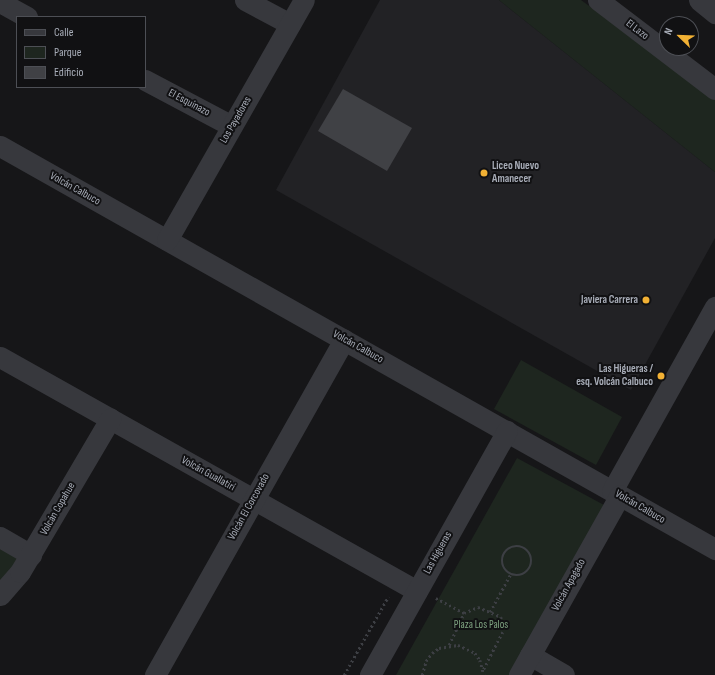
<!DOCTYPE html>
<html>
<head>
<meta charset="utf-8">
<style>
	body { margin:0 }
	#map { position:relative; width:715px; height:675px; overflow:hidden; background:#161618; font-family:"Sofia Sans Condensed",sans-serif }
	div>[style] { position:absolute }
	[style*='--x'] { left:calc(var(--x)*1px); top:calc(var(--y)*1px); width:calc(var(--w)*1px); rotate:calc(var(--a)*1deg) }
	.built>* { inset:0; background:#222225 }
	.green>* { inset:0; background:#1e261f }
	.building>* { inset:0; background:#404145 }
	.path>* { height:2.5px; margin-top:-1.25px; transform-origin:0; background:repeating-linear-gradient(90deg,#3d3f44 0 2px,transparent 0 5px) }
	.path>.ring { margin:-1.25px; padding:0; box-sizing:content-box; background:none; border:2.5px solid #3d3f44; border-radius:50% }
	.minor>* { height:21px; margin:-10.5px; padding:0 10.5px; transform-origin:10.5px; border-radius:10.5px; background:#37383d }
	.dots>* { width:11px; height:11px; translate:-50% -50%; box-sizing:border-box; border:2px solid #111113; border-radius:50% }
	span { translate:-50% -50%; white-space:nowrap; text-align:center; line-height:1.15; -webkit-text-stroke:4px #111113; paint-order:stroke }
	.street-label { font-size:11px; color:#a8adb8 }
	.poi-label { font-size:11px; color:#a8adb8; font-weight:700 }
	.left { translate:0 -50%; text-align:left }
	.right { translate:-100% -50%; text-align:right }
	.park-label { font-size:11px; color:#7fa381 }
	.legend { position:absolute; left:16px; top:16px; width:130px; height:72px; box-sizing:border-box; background:#111113; border:1px solid #4d4f55; margin:0; padding:5px 7px; list-style:none; font-size:12px; color:#a8adb8 }
	.legend li { display:flex; align-items:center; gap:8px; height:20px }
	.legend b { width:20px; border:1px solid #4d4f55 }
	.north { position:absolute; left:659px; top:16px; width:40px; height:40px; box-sizing:border-box; background:#111113; border:1px solid #4d4f55; border-radius:50%; rotate:293deg; font-size:11px; font-weight:700; line-height:16px; text-align:center; color:#a8adb8 }
	.north::after { content:''; display:block; margin:auto; width:14px; height:18px; background:#f2b134; clip-path:polygon(50% 0,100% 100%,50% 72%,0 100%) }
</style>
</head>
<body>
<div id="map">
	<div class="built">
		<div style="clip-path:polygon(380px 0,499px 0,715px 172px,715px 238px,631px 390px,276px 190px)"></div>
	</div>
	<div class="green">
		<div style="clip-path:polygon(499px 0,581px 0,715px 99px,715px 172px)"></div>
		<div style="clip-path:polygon(521px 360px,622px 417px,596px 465px,494px 409px)"></div>
		<div style="clip-path:polygon(517px 458px,604px 505px,510px 675px,396px 675px)"></div>
		<div style="clip-path:polygon(0 544px,22px 556px,0 583px)"></div>
	</div>
	<div class="building">
		<div style="clip-path:polygon(343px 89px,412px 128px,387px 171px,318px 131px)"></div>
	</div>
	<div class="path">
		<div class="ring" style="left:502px;top:546px;width:27.5px;height:27.5px"></div>
		<div style="--x:436;--y:598;--w:32;--a:28"></div>
		<div style="--x:490;--y:612;--w:42;--a:-61.6"></div>
		<div style="--x:449;--y:645;--w:35;--a:-65"></div>
		<div style="--x:464;--y:613;--w:15;--a:-23"></div>
		<div style="--x:478;--y:607;--w:25;--a:23"></div>
		<div style="--x:501;--y:617;--w:15;--a:82"></div>
		<div style="--x:503;--y:632;--w:42;--a:117.2"></div>
		<div style="--x:344;--y:675;--w:90;--a:-60.6"></div>
		<div style="--x:422;--y:675;--w:15;--a:-74"></div>
		<div style="--x:426;--y:661;--w:10;--a:-53"></div>
		<div style="--x:432;--y:653;--w:9;--a:-36"></div>
		<div style="--x:439;--y:648;--w:19;--a:-9"></div>
		<div style="--x:458;--y:645;--w:19;--a:25"></div>
		<div style="--x:475;--y:653;--w:9;--a:54"></div>
		<div style="--x:480;--y:660;--w:16;--a:75"></div>
	</div>
	<div class="minor">
		<div style="--x:245;--y:0;--w:51;--a:28.1"></div>
		<div style="--x:598;--y:0;--w:147;--a:37.3"></div>
		<div style="--x:699;--y:0;--w:21;--a:39"></div>
		<div style="--x:0;--y:2;--w:31;--a:29"></div>
		<div style="--x:145;--y:80;--w:98;--a:27.9"></div>
		<div style="--x:0;--y:146;--w:821;--a:29.41"></div>
		<div style="--x:167;--y:240;--w:276;--a:-60.3"></div>
		<div style="--x:0;--y:357;--w:478;--a:29.3"></div>
		<div style="--x:612;--y:491;--w:211;--a:-60.8"></div>
		<div style="--x:0;--y:537;--w:36;--a:30"></div>
		<div style="--x:0;--y:595;--w:30;--a:-49"></div>
		<div style="--x:20;--y:572;--w:178;--a:-59.5"></div>
		<div style="--x:530;--y:655;--w:39;--a:30"></div>
		<div style="--x:155;--y:675;--w:385;--a:-60.6"></div>
		<div style="--x:370;--y:675;--w:280;--a:-60.7"></div>
		<div style="--x:519;--y:675;--w:206;--a:-60.7"></div>
	</div>
	<div class="dots">
		<div style="left:484px;top:173px;background:#f2b134"></div>
		<div style="left:646px;top:300px;background:#f2b134"></div>
		<div style="left:661px;top:376px;background:#f2b134"></div>
	</div>
	<div class="street-label">
		<span style="left:637px;top:30px;rotate:37deg">El Lazo</span>
		<span style="left:189px;top:103px;rotate:28deg">El Esquinazo</span>
		<span style="left:236px;top:120px;rotate:-60deg">Los Payadores</span>
		<span style="left:75px;top:189px;rotate:29deg">Volcán Calbuco</span>
		<span style="left:358px;top:347px;rotate:29deg">Volcán Calbuco</span>
		<span style="left:208px;top:474px;rotate:29deg">Volcán Guallatiri</span>
		<span style="left:249px;top:507px;rotate:-61deg">Volcán El Corcovado</span>
		<span style="left:640px;top:507px;rotate:30deg">Volcán Calbuco</span>
		<span style="left:58px;top:509px;rotate:-60deg">Volcán Copahue</span>
		<span style="left:438px;top:553px;rotate:-61deg">Las Higueras</span>
		<span style="left:569px;top:585px;rotate:-61deg">Volcán Apagado</span>
	</div>
	<div class="poi-label">
		<span class="left" style="left:492px;top:173px">Liceo Nuevo<br>Amanecer</span>
		<span class="right" style="left:638px;top:300px">Javiera Carrera</span>
		<span class="right" style="left:653px;top:376px">Las Higueras /<br>esq. Volcán Calbuco</span>
	</div>
	<div class="park-label">
		<span style="left:481px;top:625px">Plaza Los Palos</span>
	</div>
	<ul class="legend">
	<li><b style="height:5px;background:#37383d"></b>Calle</li>
	<li><b style="height:11px;background:#1e261f"></b>Parque</li>
	<li><b style="height:11px;background:#404145"></b>Edificio</li>
	</ul>
	<div class="north">N</div>
</div>
</body>
</html>
